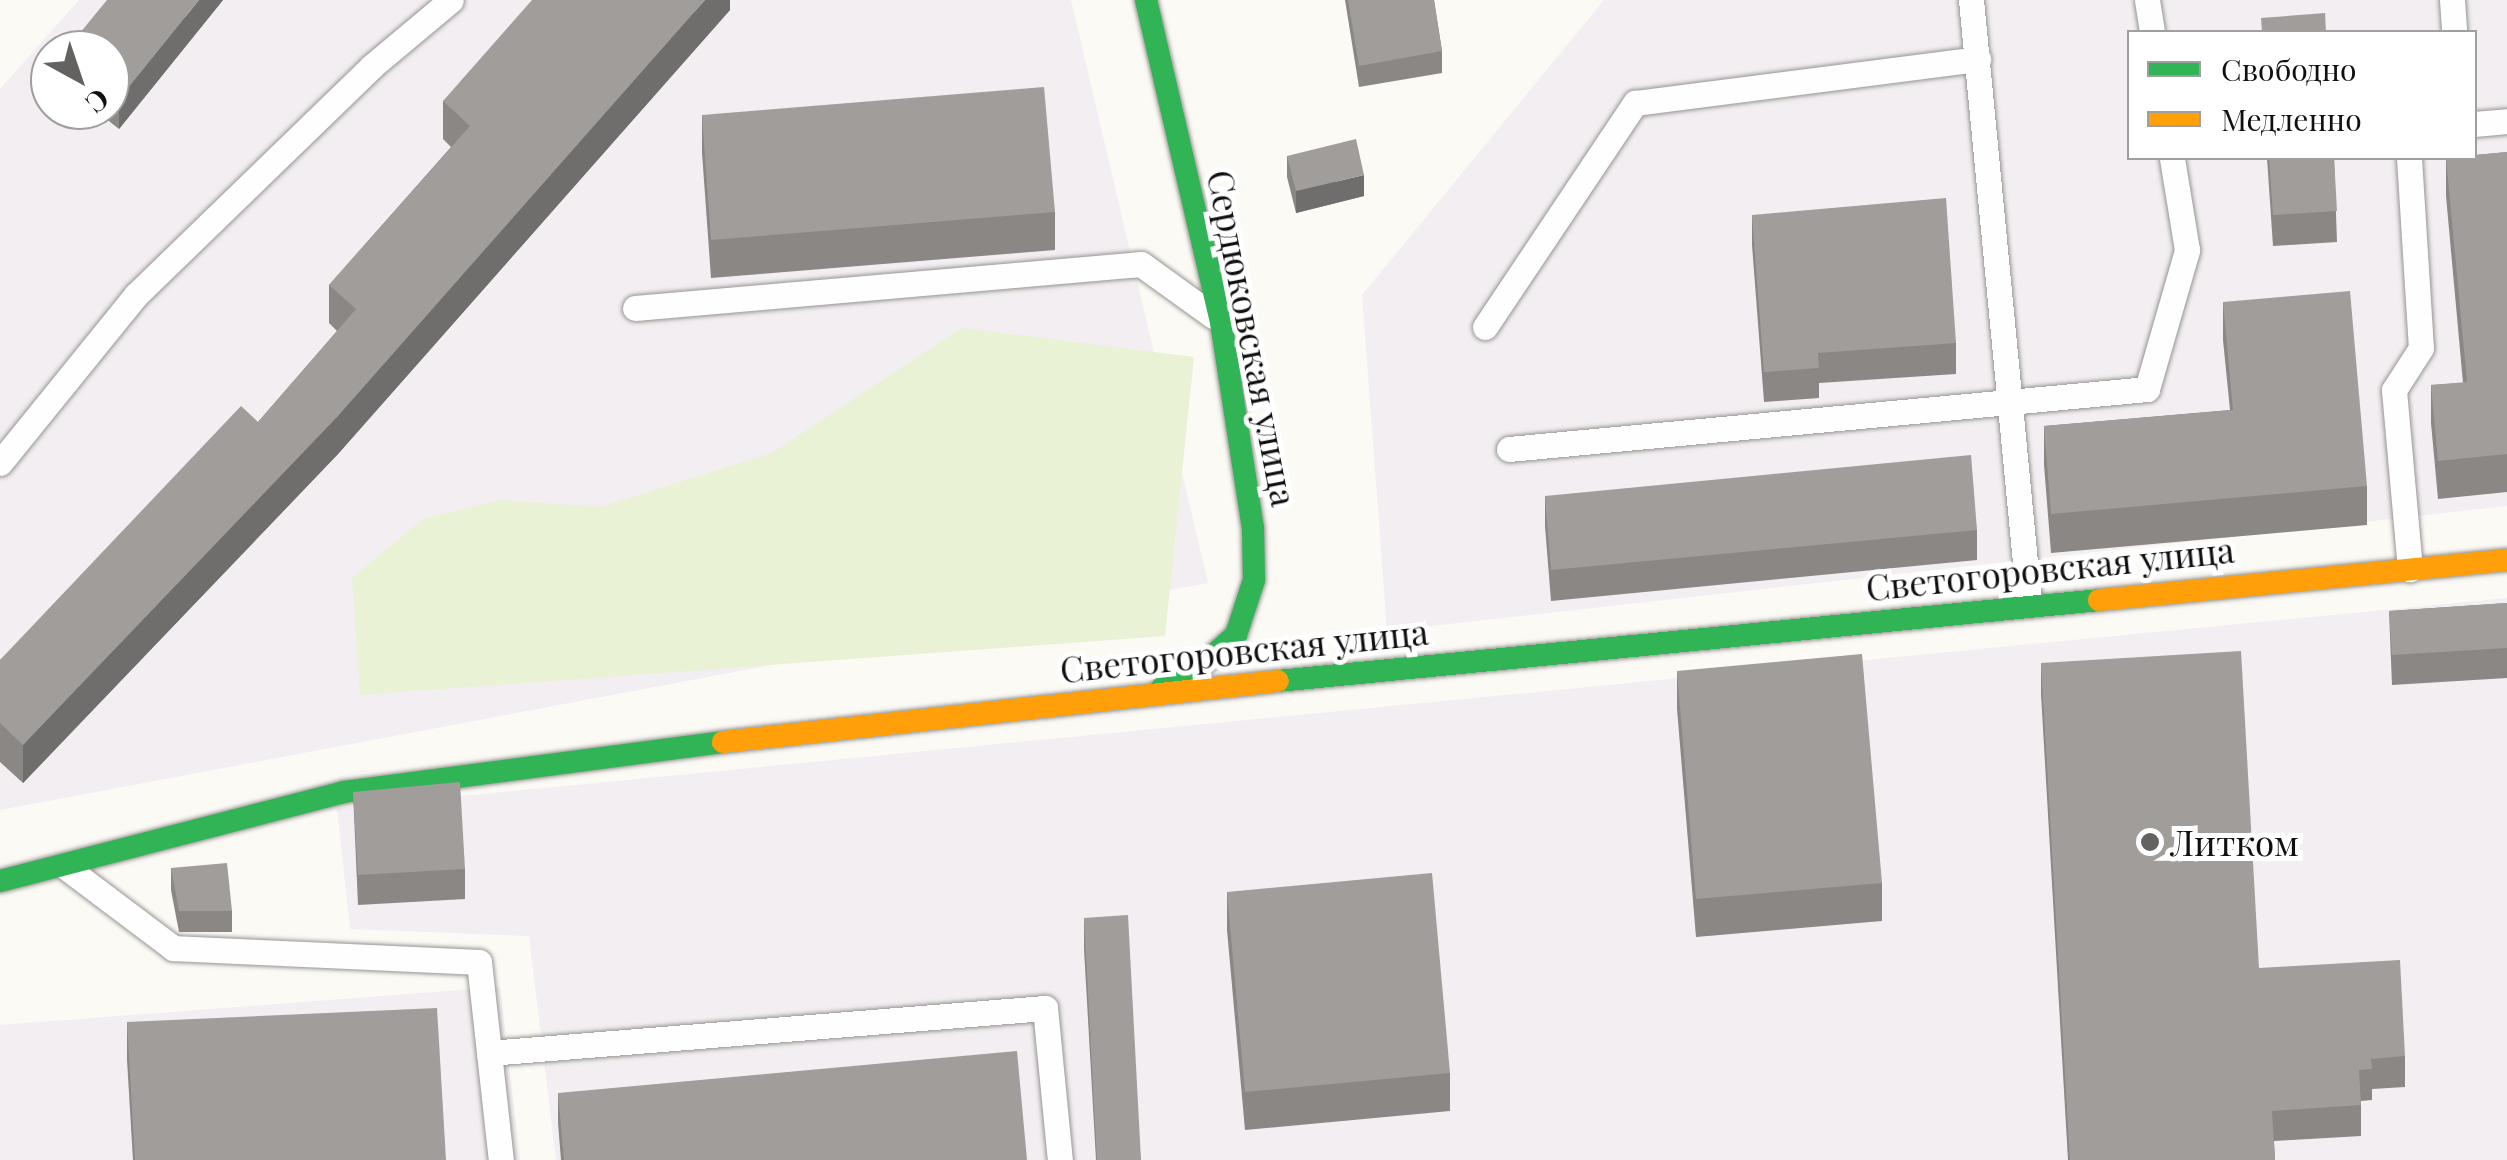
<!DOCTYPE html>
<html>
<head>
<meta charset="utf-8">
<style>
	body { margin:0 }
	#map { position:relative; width:2507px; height:1160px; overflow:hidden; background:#fcfaf5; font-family:"Playfair Display",serif }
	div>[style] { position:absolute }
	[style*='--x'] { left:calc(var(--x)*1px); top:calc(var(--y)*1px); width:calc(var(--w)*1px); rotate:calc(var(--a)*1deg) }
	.industrial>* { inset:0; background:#f3eef1 }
	.green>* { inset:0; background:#e9f2d4 }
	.roads { filter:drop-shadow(0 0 2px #969593) drop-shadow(0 0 2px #969593) }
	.lane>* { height:25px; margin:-12.5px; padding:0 12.5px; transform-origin:12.5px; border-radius:12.5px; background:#fffefe }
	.fast>* { height:22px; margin:-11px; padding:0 11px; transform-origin:11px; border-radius:11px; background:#30b455 }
	.slow>* { height:22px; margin:-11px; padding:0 11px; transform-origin:11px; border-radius:11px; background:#ff9f0a }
	.wall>* { inset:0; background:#8a8784 }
	.shaded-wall>* { inset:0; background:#706e6c }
	.building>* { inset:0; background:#a09d9a }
	.dots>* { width:28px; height:28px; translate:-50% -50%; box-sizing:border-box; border:5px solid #fff; border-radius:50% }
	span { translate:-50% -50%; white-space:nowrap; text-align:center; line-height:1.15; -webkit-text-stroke:10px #fff; paint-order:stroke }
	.street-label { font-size:35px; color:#101010 }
	.poi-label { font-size:35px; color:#101010 }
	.left { translate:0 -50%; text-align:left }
	.legend { position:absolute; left:2127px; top:30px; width:350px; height:130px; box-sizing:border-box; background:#fff; border:2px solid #9f9f9f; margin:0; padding:12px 18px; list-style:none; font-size:30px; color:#101010 }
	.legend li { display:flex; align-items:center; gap:20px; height:50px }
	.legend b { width:50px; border:2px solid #9f9f9f }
	.north { position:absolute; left:30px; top:30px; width:100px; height:100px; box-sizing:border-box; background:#fff; border:2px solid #9f9f9f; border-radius:50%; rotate:140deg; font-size:28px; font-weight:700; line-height:40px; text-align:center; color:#101010 }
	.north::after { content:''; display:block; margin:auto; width:35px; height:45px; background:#636260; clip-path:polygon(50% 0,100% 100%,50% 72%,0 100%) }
</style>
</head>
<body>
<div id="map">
	<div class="industrial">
		<div style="clip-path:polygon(evenodd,79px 0,1071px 0,1208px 583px,0 810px,0 89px,79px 0,50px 50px,110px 50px,110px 110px,50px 110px,50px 50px)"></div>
		<div style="clip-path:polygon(evenodd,1604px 0,2507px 0,2507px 506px,1387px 631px,1362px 295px,1604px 0,2130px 32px,2474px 32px,2474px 158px,2130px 158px,2130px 32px)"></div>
		<div style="clip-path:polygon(2507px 598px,2507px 1160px,556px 1160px,529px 936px,350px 929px,337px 808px)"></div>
		<div style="clip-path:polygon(500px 987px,520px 1160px,0 1160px,0 1025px)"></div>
	</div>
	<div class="green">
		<div style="clip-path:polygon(961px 328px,1194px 357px,1165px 636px,360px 695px,352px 578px,423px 519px,501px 500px,600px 507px,772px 453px)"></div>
	</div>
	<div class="roads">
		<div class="lane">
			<div style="--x:1971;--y:0;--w:607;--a:84.51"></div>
			<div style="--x:2147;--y:0;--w:32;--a:81"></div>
			<div style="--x:2452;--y:0;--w:32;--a:86"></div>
			<div style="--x:2474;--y:124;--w:33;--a:-5"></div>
			<div style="--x:2409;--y:158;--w:190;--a:86.4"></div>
			<div style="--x:2421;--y:348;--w:50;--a:122.7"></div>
			<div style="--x:2394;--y:390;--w:180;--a:84.9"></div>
			<div style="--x:635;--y:308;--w:508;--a:-4.97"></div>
			<div style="--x:1141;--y:264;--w:89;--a:35.8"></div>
			<div style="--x:1485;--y:327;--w:270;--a:-56.2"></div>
			<div style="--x:1635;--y:103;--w:346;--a:-7.3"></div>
			<div style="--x:1509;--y:449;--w:641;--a:-5.37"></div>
			<div style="--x:2147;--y:389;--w:145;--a:-73.9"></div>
			<div style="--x:2187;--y:250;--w:93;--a:-99.3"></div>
			<div style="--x:0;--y:463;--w:216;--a:-51"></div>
			<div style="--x:136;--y:295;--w:327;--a:-44.1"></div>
			<div style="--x:371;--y:67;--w:104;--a:-39.9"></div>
			<div style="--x:67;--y:868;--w:133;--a:37"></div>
			<div style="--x:173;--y:948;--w:306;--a:2.6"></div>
			<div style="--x:479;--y:962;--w:199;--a:83.7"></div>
			<div style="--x:489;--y:1053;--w:558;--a:-4.63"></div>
			<div style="--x:1045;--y:1008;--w:153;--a:84.4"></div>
		</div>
		<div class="fast">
			<div style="--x:1146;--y:0;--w:331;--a:76.9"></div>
			<div style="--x:1221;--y:322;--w:208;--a:81.2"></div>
			<div style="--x:1253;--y:528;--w:52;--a:88.9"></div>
			<div style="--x:1254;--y:580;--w:58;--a:108.1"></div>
			<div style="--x:1236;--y:635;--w:64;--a:138.1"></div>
			<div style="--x:1188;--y:678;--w:28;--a:159"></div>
			<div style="--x:1278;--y:681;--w:825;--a:-5.63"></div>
			<div style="--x:0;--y:881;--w:355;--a:-14.5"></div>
			<div style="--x:344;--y:792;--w:382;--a:-7.5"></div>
		</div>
		<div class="slow">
			<div style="--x:2099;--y:600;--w:410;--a:-5.6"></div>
			<div style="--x:723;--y:742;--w:558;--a:-6.27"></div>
		</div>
	</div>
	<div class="wall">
		<div style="clip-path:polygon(223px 0,119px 129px,95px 110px,110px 110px,110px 50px)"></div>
		<div style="clip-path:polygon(730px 0,730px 10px,338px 454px,23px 783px,0 762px,0 660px,258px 422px,337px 331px,329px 323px,329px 285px,451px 147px,443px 139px,443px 101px)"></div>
		<div style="clip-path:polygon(1345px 0,1434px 0,1442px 51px,1442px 73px,1359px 87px)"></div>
		<div style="clip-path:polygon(702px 115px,1055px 212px,1055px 250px,711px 278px,702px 153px)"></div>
		<div style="clip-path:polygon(2507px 152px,2507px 492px,2438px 499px,2431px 423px,2431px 385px,2463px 383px,2446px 196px,2446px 158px)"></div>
		<div style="clip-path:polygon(1287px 156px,1364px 196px,1296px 213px,1287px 177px)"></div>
		<div style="clip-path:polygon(2267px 158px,2334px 158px,2337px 242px,2273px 246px)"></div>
		<div style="clip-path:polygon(1752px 215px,1956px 343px,1956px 374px,1819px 383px,1819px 398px,1764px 402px,1752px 245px)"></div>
		<div style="clip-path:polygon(2223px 302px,2367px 486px,2367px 525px,2051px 553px,2044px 465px,2044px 426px,2230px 410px,2223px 340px)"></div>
		<div style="clip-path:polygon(1545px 496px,1977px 530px,1977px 560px,1551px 601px,1545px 526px)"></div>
		<div style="clip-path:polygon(2507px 603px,2507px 678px,2392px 685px,2389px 611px)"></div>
		<div style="clip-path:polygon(2041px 663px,2259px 968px,2405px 1056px,2405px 1087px,2372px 1089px,2372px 1100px,2361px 1101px,2361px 1136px,2274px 1141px,2275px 1160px,2068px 1160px,2041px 694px)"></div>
		<div style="clip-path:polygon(1677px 671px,1882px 883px,1882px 921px,1696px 937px,1677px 709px)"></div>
		<div style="clip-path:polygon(353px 792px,465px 869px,465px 899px,358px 905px)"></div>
		<div style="clip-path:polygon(171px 868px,232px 911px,232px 932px,179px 932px,171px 890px)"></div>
		<div style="clip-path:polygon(1227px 892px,1450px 1073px,1450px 1111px,1245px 1130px,1227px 930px)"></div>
		<div style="clip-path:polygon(1084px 918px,1141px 1160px,1096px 1160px,1084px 949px)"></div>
		<div style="clip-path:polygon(127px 1022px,446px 1160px,133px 1160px,127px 1060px)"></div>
		<div style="clip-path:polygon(558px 1093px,1027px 1160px,561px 1160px,558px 1123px)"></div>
	</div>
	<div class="shaded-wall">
		<div style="clip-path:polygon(199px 0,223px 0,119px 129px,119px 99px)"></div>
		<div style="clip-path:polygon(705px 0,730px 0,730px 10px,338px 454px,23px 783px,23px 745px)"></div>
		<div style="clip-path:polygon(1364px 175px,1364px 196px,1296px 213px,1296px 191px)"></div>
	</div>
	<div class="building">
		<div style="clip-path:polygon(107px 0,199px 0,119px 99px,110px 92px,110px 50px,66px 50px)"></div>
		<div style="clip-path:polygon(532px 0,705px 0,338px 416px,23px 745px,0 723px,0 660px,241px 406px,258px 422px,356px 309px,329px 285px,470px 126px,443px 101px)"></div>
		<div style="clip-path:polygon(1348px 0,1434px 0,1442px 51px,1359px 66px)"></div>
		<div style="clip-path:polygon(2325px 13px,2326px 32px,2262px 32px,2261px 18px)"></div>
		<div style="clip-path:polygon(1044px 87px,1055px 212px,711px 240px,702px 115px)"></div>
		<div style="clip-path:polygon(1356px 139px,1364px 175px,1296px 191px,1287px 156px)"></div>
		<div style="clip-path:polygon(2507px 152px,2507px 454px,2438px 461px,2431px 385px,2467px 382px,2446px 158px,2474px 158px,2474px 155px)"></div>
		<div style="clip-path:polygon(2269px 158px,2334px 158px,2337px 211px,2273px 215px)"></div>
		<div style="clip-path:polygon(1946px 198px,1956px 343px,1818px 353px,1819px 368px,1764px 372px,1752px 215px)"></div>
		<div style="clip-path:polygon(2350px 291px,2367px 486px,2051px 514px,2044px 426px,2233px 410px,2223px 302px)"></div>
		<div style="clip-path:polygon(1971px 455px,1977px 530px,1551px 570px,1545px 496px)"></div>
		<div style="clip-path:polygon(2507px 603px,2507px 648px,2392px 655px,2389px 611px)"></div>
		<div style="clip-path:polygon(2241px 651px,2259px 968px,2400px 960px,2405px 1056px,2371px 1059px,2372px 1069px,2359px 1070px,2361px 1105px,2272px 1111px,2275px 1160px,2070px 1160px,2041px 663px)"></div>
		<div style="clip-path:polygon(1862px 654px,1882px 883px,1696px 899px,1677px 671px)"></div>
		<div style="clip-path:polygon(460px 782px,465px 869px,358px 875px,353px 792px)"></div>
		<div style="clip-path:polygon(227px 863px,232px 911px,179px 911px,171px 868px)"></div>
		<div style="clip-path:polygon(1432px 873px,1450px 1073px,1245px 1092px,1227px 892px)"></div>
		<div style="clip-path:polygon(1128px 915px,1141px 1160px,1097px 1160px,1084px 918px)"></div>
		<div style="clip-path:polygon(437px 1008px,446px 1160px,135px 1160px,127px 1022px)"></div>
		<div style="clip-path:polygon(1017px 1051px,1027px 1160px,564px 1160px,558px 1093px)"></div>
	</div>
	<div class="dots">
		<div style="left:2150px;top:842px;background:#636260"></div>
	</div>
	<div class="street-label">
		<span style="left:1253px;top:338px;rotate:79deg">Сердюковская улица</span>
		<span style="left:2050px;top:568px;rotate:-6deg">Светогоровская улица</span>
		<span style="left:1244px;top:650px;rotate:-6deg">Светогоровская улица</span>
	</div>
	<div class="poi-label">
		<span class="left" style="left:2170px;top:842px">Литком</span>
	</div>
	<ul class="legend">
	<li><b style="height:12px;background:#30b455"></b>Свободно</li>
	<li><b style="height:12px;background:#ff9f0a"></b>Медленно</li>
	</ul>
	<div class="north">С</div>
</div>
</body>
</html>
